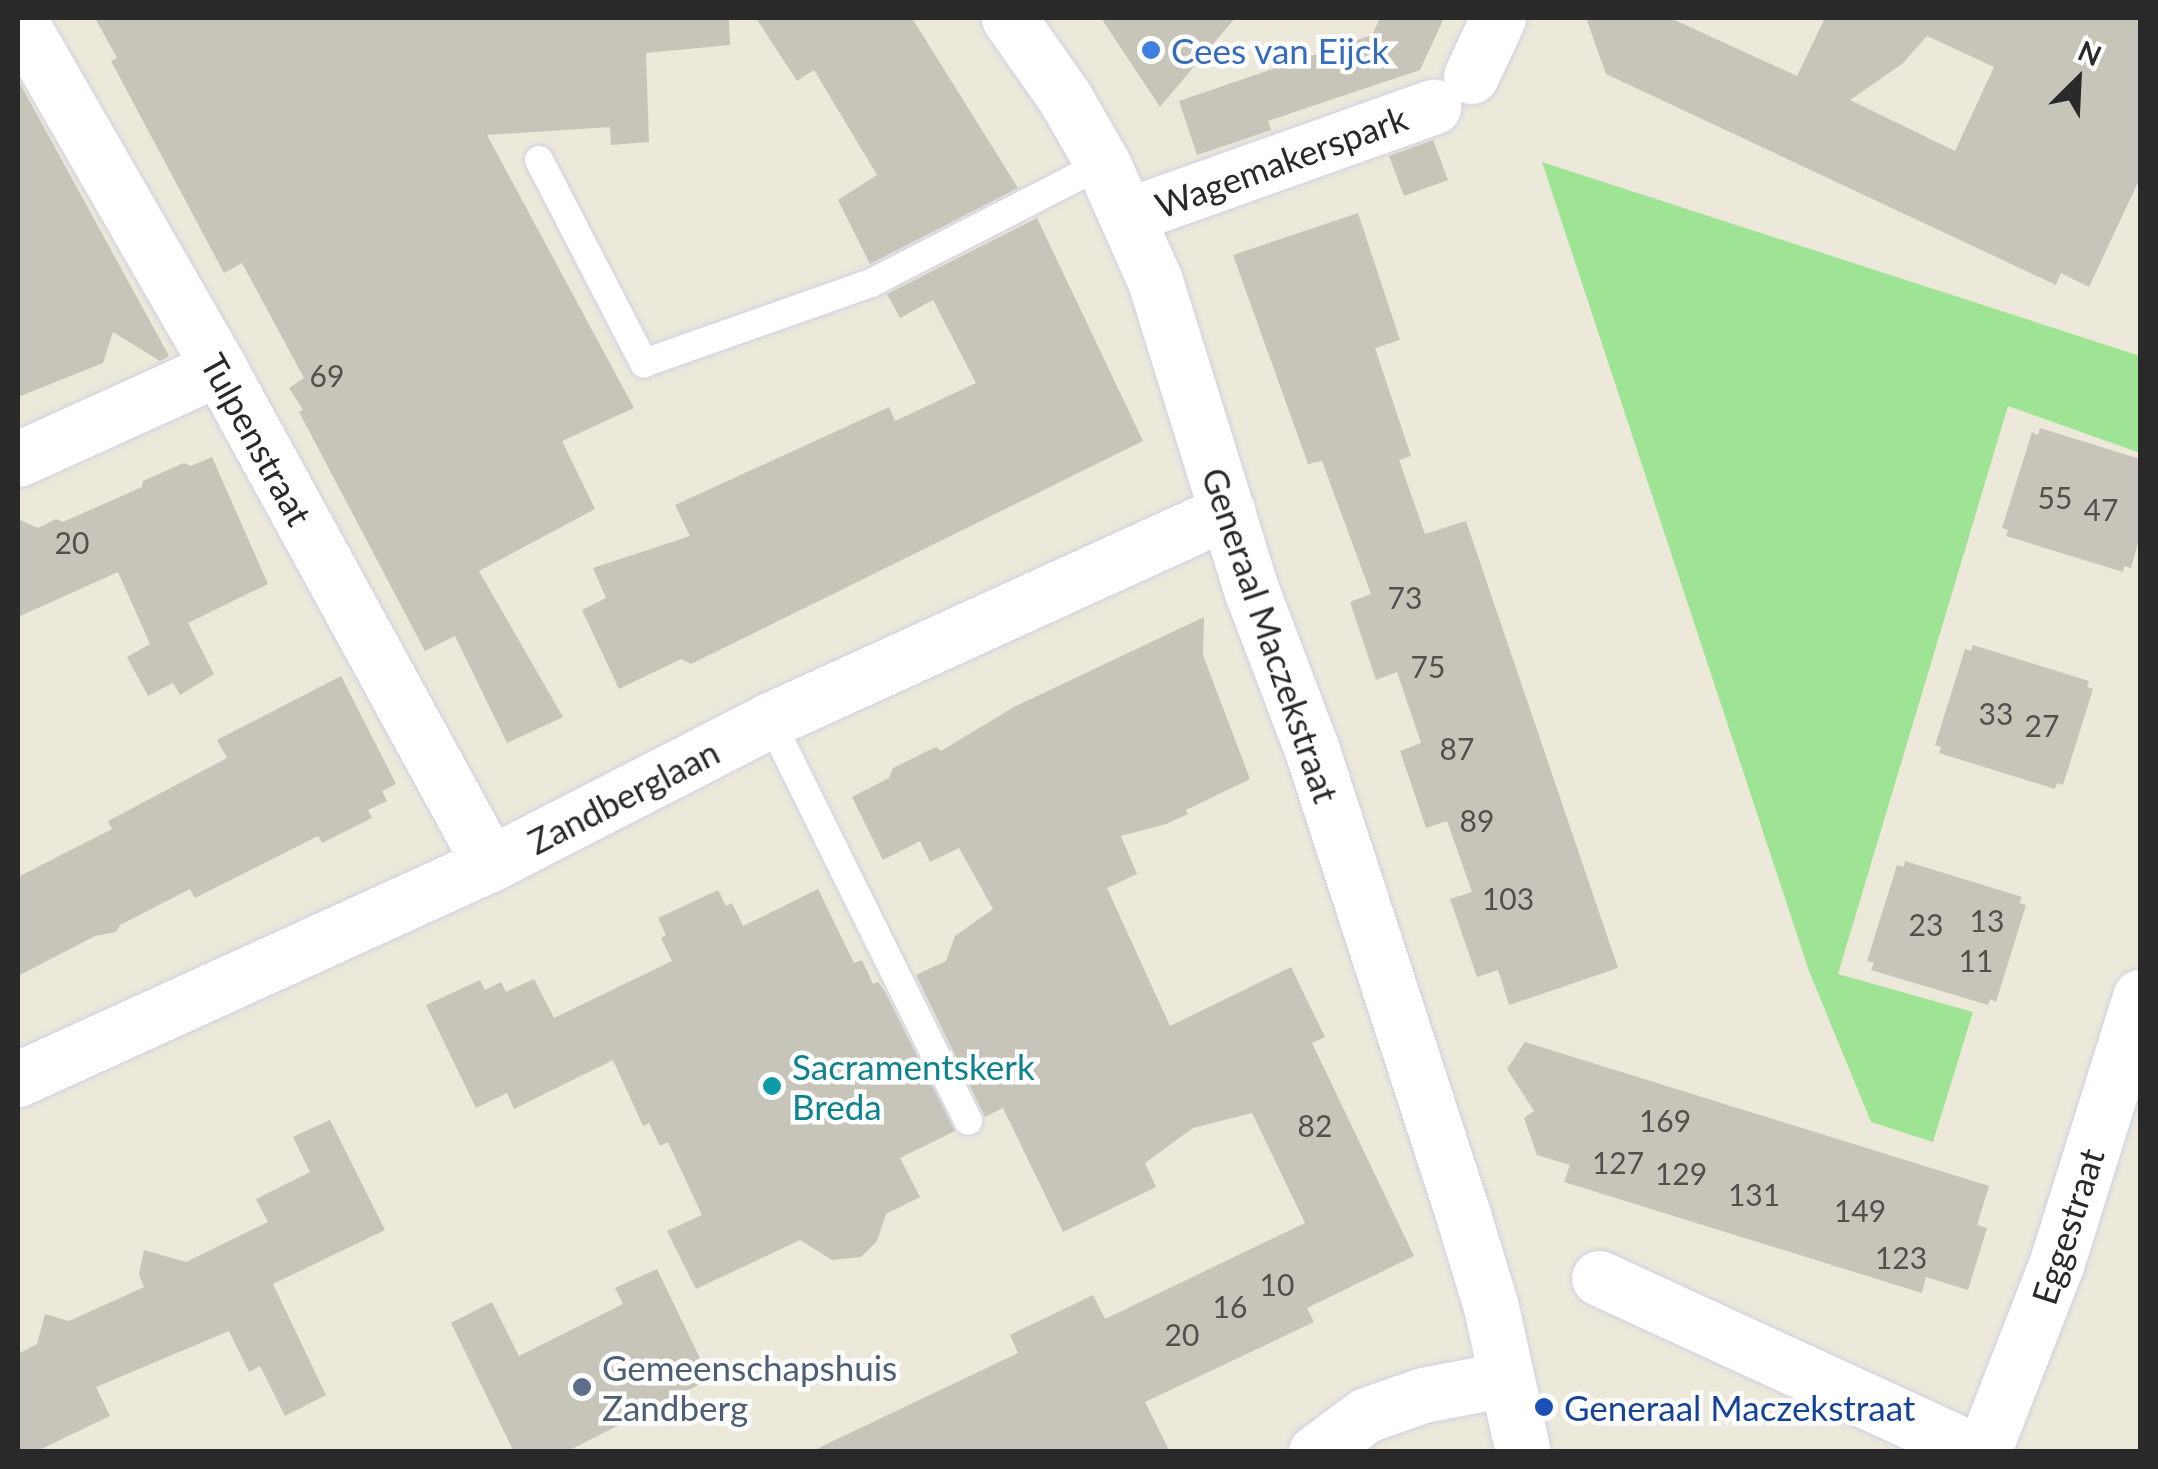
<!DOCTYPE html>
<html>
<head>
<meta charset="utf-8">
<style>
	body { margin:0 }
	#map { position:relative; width:2158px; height:1469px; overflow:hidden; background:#ece8da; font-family:Lato,sans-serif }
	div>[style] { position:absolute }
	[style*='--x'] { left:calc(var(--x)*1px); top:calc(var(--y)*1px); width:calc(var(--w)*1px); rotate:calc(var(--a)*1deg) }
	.green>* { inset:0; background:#9ee494 }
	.building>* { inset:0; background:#c7c4ba }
	.roads { filter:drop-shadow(0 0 2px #d0cfe2) drop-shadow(0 0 2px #d0cfe2) }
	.lane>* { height:28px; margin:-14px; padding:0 14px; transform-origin:14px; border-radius:14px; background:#fff }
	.street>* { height:55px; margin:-27.5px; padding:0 27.5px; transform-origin:27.5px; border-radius:27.5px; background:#fff }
	.secondary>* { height:55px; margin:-27.5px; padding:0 27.5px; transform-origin:27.5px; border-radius:27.5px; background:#fff }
	.dots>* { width:28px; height:28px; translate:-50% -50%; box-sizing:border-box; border:5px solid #fff; border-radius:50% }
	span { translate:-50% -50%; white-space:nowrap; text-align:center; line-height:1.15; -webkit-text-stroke:9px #fff; paint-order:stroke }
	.number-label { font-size:30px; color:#50504d }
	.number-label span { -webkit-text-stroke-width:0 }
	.shop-label { font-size:35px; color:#366cbe }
	.left { translate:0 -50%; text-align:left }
	.street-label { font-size:35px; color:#292929 }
	.culture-label { font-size:35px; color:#0d838f }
	.service-label { font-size:35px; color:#4e5e75 }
	.transit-label { font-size:35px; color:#164399 }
	.frame { position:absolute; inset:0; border:20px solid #292929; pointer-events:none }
	.north { position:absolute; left:2028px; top:30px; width:100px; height:100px; -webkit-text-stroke:8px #fff; paint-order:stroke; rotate:24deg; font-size:28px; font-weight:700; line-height:40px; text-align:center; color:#292929 }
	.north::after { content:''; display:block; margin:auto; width:35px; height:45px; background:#292929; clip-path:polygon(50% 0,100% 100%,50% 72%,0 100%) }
</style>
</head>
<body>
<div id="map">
	<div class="green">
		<div style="clip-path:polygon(1542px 162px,2140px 356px,2140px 453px,2008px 406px,1838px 974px,1973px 1012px,1933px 1142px,1871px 1122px,1809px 971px)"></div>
	</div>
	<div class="building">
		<div style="clip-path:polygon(95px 18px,729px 18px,730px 45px,646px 53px,649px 142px,611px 145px,610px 127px,487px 135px,634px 408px,562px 441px,595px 509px,479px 571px,563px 717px,507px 743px,455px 636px,425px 651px,299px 412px,303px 410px,289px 388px,304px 378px,242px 263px,224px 273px,111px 61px,117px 58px)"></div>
		<div style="clip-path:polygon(756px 18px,912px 18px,1018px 188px,870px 264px,838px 200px,877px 175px,814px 70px,797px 81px)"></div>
		<div style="clip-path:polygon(1101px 18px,1235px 18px,1160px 107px)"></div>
		<div style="clip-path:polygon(1380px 18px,1444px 18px,1420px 70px,1268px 121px,1271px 130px,1197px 155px,1179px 101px,1372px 35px)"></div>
		<div style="clip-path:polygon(evenodd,1586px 18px,1670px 18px,1797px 76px,1825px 18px,2140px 18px,2140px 178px,2089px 287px,2061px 273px,2056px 285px,1606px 74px,1586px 18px,1927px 36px,1994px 67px,1955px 151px,1850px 100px,1902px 64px,1927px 36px)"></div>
		<div style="clip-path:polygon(18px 80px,169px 356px,160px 361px,113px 332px,103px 363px,18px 397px)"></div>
		<div style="clip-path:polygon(1433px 140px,1448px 180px,1404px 196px,1389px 156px)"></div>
		<div style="clip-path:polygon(1358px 213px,1400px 340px,1375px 348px,1411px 456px,1399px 460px,1425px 534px,1466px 521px,1618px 968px,1509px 1005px,1498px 970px,1477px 977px,1450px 899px,1472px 892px,1447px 821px,1426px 828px,1400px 751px,1421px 743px,1397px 672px,1376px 680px,1350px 602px,1371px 594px,1322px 461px,1308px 464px,1233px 255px)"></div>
		<div style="clip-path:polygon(1037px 218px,1143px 441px,691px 664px,681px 659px,619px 689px,582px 610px,606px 598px,593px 568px,690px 536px,675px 505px,889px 407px,895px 421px,976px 383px,933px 300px,900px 318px,887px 294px)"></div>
		<div style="clip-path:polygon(2040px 428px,2140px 459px,2140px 536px,2131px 568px,2124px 566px,2123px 572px,2006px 536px,2008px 530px,2002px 528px,2032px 432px,2038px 435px)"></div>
		<div style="clip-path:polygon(212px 457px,268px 584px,188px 623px,214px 674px,180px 695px,173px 683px,148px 696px,127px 657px,150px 644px,118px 572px,18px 617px,18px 519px,38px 528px,56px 519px,63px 522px,142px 487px,143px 481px,184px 463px,191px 466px)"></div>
		<div style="clip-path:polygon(1204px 617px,1203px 655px,1250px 779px,1186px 810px,1188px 814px,1166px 824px,1121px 836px,1137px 874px,1107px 888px,1170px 1026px,1291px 967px,1325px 1037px,1312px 1043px,1414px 1256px,1307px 1308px,1314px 1322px,1145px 1402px,1170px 1452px,810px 1452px,1018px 1353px,1010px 1335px,1093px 1295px,1105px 1319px,1305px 1223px,1252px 1113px,1193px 1128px,1145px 1163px,1156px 1187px,1063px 1232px,1003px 1108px,985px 1117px,916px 975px,946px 961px,955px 936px,993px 909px,959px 848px,930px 862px,920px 841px,883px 860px,852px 797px,889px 778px,893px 768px,936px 747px,941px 751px,1014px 707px)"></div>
		<div style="clip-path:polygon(1973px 645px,2089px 681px,2087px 687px,2093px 689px,2063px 785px,2057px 783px,2055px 789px,1939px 753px,1941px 747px,1935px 745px,1965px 649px,1971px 651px)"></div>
		<div style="clip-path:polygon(341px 676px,396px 784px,382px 791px,387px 801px,368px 810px,372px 818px,322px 843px,318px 836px,195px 898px,190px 889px,120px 925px,116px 932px,95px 936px,18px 976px,18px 877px,112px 829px,108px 821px,227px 758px,217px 740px)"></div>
		<div style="clip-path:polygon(1905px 861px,2022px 897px,2019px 903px,2026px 905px,1996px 1002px,1990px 999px,1988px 1005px,1871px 970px,1874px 963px,1867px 961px,1897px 865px,1904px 867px)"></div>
		<div style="clip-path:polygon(818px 889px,854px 963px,862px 960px,873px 984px,878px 982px,884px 990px,955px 1131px,900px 1158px,920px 1197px,886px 1214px,877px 1241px,861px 1257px,832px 1260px,800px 1240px,696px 1289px,667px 1231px,702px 1215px,668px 1142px,660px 1146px,649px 1123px,643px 1126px,613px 1060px,514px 1109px,507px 1093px,476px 1108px,426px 1005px,480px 980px,485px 990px,501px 982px,506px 992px,534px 979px,554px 1018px,672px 961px,661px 938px,666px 935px,658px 918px,718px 890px,726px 906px,732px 903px,743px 926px)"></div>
		<div style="clip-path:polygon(1525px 1042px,1989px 1186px,1977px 1225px,1987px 1228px,1968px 1290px,1926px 1277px,1922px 1293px,1564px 1182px,1570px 1165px,1537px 1155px,1524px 1118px,1534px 1111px,1507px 1069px)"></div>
		<div style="clip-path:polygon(330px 1120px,385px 1230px,273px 1284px,326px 1395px,285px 1416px,260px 1366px,249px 1372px,229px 1331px,96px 1387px,110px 1416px,35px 1452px,18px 1452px,18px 1354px,37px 1344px,45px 1314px,69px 1321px,144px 1287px,139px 1275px,144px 1250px,186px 1262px,268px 1222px,256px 1199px,310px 1172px,293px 1137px)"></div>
		<div style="clip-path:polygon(657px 1269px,710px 1379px,566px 1452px,514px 1452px,451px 1323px,492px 1302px,519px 1356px,623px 1304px,615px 1288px)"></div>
	</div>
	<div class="roads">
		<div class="lane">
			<div style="--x:539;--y:160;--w:229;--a:62.7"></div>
			<div style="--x:644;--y:363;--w:241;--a:-19.4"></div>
			<div style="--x:871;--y:283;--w:261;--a:-27.2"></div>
			<div style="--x:770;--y:720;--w:447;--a:63.7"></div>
		</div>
		<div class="street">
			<div style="--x:18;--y:18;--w:404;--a:60.1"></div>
			<div style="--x:219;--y:368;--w:565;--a:61.35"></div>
			<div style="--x:1471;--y:76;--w:64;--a:-65"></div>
			<div style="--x:1129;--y:215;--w:323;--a:-19.6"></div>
			<div style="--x:18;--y:459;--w:221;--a:-24.4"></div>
			<div style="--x:18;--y:1079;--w:519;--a:-24.49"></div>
			<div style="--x:490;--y:864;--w:315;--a:-27.2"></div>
			<div style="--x:770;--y:720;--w:503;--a:-24.53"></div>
			<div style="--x:1599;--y:1278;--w:417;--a:24.7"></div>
			<div style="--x:1316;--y:1452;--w:62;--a:-36.5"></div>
			<div style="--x:1366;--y:1415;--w:60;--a:-19.3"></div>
			<div style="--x:1423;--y:1395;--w:85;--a:-10.9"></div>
		</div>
		<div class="secondary">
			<div style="--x:1009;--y:18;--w:98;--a:55"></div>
			<div style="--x:1065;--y:98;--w:76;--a:60.1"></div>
			<div style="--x:1103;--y:164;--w:128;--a:66"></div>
			<div style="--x:1155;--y:281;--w:326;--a:72.7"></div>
			<div style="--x:1252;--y:592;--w:169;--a:69.2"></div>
			<div style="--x:1312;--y:750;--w:492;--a:72"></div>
			<div style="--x:1464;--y:1218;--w:93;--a:73.1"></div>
			<div style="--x:1491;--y:1307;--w:148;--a:77.6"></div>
			<div style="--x:1983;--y:1452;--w:204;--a:-68.7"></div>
			<div style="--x:2057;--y:1262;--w:278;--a:-72.6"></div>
		</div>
	</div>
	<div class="dots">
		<div style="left:1151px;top:50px;background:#3f7fe0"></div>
		<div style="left:772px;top:1086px;background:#0f9aa8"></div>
		<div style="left:582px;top:1387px;background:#5c6f8a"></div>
		<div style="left:1544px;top:1407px;background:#1a4fb4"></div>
	</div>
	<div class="number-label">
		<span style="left:327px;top:375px">69</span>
		<span style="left:2055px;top:497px">55</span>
		<span style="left:2101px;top:509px">47</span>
		<span style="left:72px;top:542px">20</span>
		<span style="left:1405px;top:597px">73</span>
		<span style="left:1428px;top:666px">75</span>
		<span style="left:1996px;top:713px">33</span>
		<span style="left:2042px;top:725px">27</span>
		<span style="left:1457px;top:748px">87</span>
		<span style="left:1477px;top:820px">89</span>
		<span style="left:1508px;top:898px">103</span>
		<span style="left:1987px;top:920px">13</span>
		<span style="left:1926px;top:924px">23</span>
		<span style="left:1976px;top:960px">11</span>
		<span style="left:1665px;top:1120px">169</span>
		<span style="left:1315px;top:1125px">82</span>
		<span style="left:1618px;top:1162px">127</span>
		<span style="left:1681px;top:1173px">129</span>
		<span style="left:1754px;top:1194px">131</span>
		<span style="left:1860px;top:1210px">149</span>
		<span style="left:1901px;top:1257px">123</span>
		<span style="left:1277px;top:1284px">10</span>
		<span style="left:1230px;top:1306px">16</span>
		<span style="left:1182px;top:1334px">20</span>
	</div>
	<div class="shop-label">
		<span class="left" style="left:1171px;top:50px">Cees van Eijck</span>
	</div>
	<div class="street-label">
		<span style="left:1281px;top:161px;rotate:-20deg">Wagemakerspark</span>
		<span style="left:257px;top:439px;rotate:61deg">Tulpenstraat</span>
		<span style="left:1271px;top:635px;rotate:71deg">Generaal Maczekstraat</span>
		<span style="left:623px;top:796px;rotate:-27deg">Zandberglaan</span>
		<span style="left:2067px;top:1226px;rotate:-72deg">Eggestraat</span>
	</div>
	<div class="culture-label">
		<span class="left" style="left:792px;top:1086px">Sacramentskerk<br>Breda</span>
	</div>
	<div class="service-label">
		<span class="left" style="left:602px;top:1387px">Gemeenschapshuis<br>Zandberg</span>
	</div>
	<div class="transit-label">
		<span class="left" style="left:1564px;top:1407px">Generaal Maczekstraat</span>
	</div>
	<div class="frame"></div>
	<div class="north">N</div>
</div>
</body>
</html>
